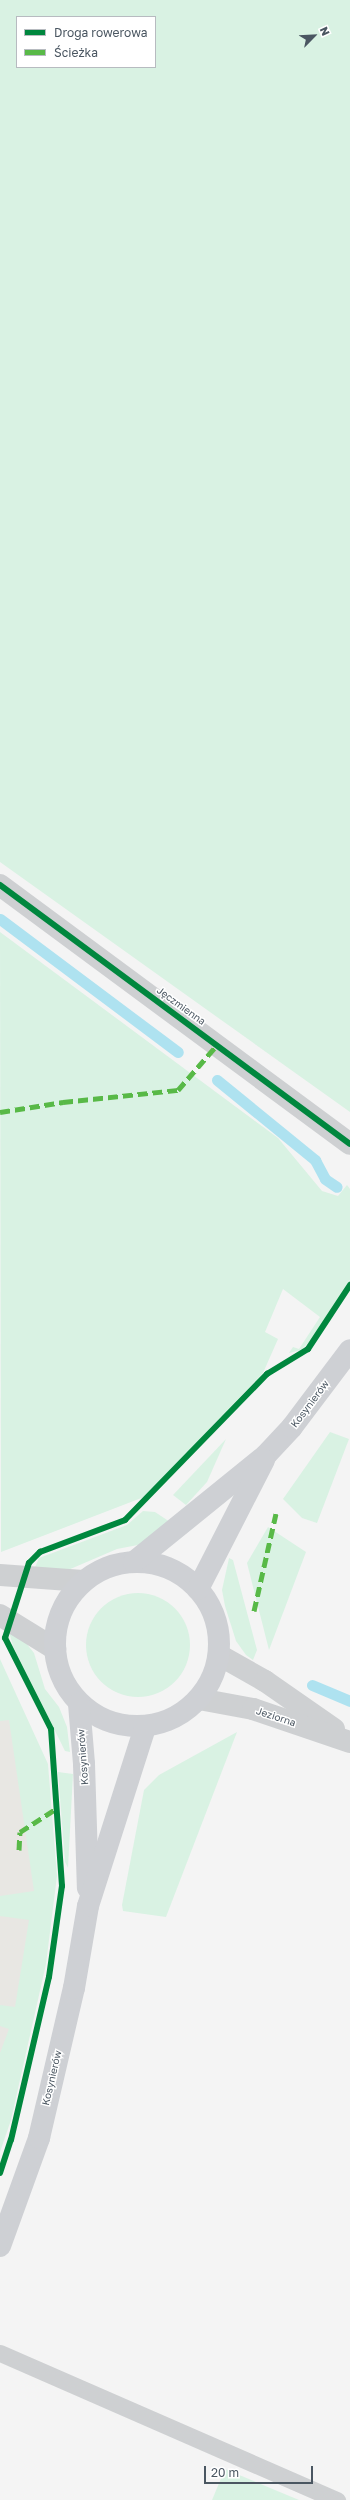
<!DOCTYPE html>
<html>
<head>
<meta charset="utf-8">
<style>
	body { margin:0 }
	#map { position:relative; width:350px; height:2500px; overflow:hidden; background:#f4f4f4; font-family:"Golos Text",sans-serif }
	div>[style] { position:absolute }
	[style*='--x'] { left:calc(var(--x)*1px); top:calc(var(--y)*1px); width:calc(var(--w)*1px); rotate:calc(var(--a)*1deg) }
	.commercial>* { inset:0; background:#e8e7e3 }
	.green>* { inset:0; background:#d9f2e3 }
	.round { border-radius:50% }
	.stream>* { height:11px; margin:-5.5px; padding:0 5.5px; transform-origin:5.5px; border-radius:5.5px; background:#aee2f0 }
	.lane>* { height:17px; margin:-8.5px; padding:0 8.5px; transform-origin:8.5px; border-radius:8.5px; background:#ced0d2 }
	.street>* { height:22px; margin:-11px; padding:0 11px; transform-origin:11px; border-radius:11px; background:#ced0d2 }
	.secondary>* { height:22px; margin:-11px; padding:0 11px; transform-origin:11px; border-radius:11px; background:#ced0d4 }
	.secondary>.ring { margin:-11px; padding:0; box-sizing:content-box; background:none; border:22px solid #ced0d4; border-radius:50% }
	.quiet>* { height:5px; margin-top:-2.5px; transform-origin:0; background:repeating-linear-gradient(90deg,#58b947 0 10px,transparent 0 15px) }
	.cycleway>* { height:6px; margin:-3px; padding:0 3px; transform-origin:3px; border-radius:3px; background:#00873e }
	span { translate:-50% -50%; white-space:nowrap; text-align:center; line-height:1.15; -webkit-text-stroke:3px #fff; paint-order:stroke }
	.street-label { font-size:10px; color:#4a5661 }
	.legend { position:absolute; left:16px; top:16px; width:140px; height:52px; box-sizing:border-box; background:#fff; border:1px solid #b7bbc0; margin:0; padding:5px 7px; list-style:none; font-size:12px; color:#4a5661 }
	.legend li { display:flex; align-items:center; gap:8px; height:20px }
	.legend b { width:20px; border:1px solid #b7bbc0 }
	.north { position:absolute; left:294px; top:16px; width:40px; height:40px; -webkit-text-stroke:3px #fff; paint-order:stroke; rotate:66deg; font-size:11px; font-weight:700; line-height:16px; text-align:center; color:#4a5661 }
	.north::after { content:''; display:block; margin:auto; width:14px; height:18px; background:#4a5661; clip-path:polygon(50% 0,100% 100%,50% 72%,0 100%) }
	.scale { position:absolute; left:204px; top:2466px; width:109px; height:18px; box-sizing:border-box; border:2px solid #4a5661; border-top:0; padding-left:5px; font-size:12px; line-height:14px; white-space:nowrap; color:#4a5661; -webkit-text-stroke:3px #fff; paint-order:stroke }
</style>
</head>
<body>
<div id="map">
	<div class="commercial">
		<div style="clip-path:polygon(0 1687px,42px 1823px,43px 1896px,0 2118px)"></div>
	</div>
	<div class="green">
		<div style="clip-path:polygon(evenodd,0 0,350px 0,350px 1112px,0 862px,0 0,17px 17px,155px 17px,155px 67px,17px 67px,17px 17px)"></div>
		<div style="clip-path:polygon(0 932px,278px 1138px,322px 1191px,338px 1196px,347px 1185px,350px 1189px,350px 1280px,317px 1334px,301px 1350px,289px 1353px,293px 1347px,299px 1349px,320px 1317px,283px 1289px,265px 1332px,278px 1339px,263px 1373px,144px 1497px,1px 1552px)"></div>
		<div style="clip-path:polygon(330px 1432px,349px 1439px,317px 1523px,302px 1518px,283px 1499px)"></div>
		<div style="clip-path:polygon(226px 1439px,207px 1482px,186px 1505px,173px 1495px)"></div>
		<div style="clip-path:polygon(143px 1511px,155px 1512px,170px 1522px,143px 1544px,117px 1549px,54px 1576px,32px 1574px,39px 1558px,127px 1525px)"></div>
		<div style="clip-path:polygon(268px 1527px,306px 1552px,269px 1650px,247px 1563px)"></div>
		<div style="clip-path:polygon(229px 1558px,233px 1560px,257px 1650px,253px 1660px,246px 1655px,236px 1641px,225px 1606px,222px 1590px)"></div>
		<div class="round" style="left:86px;top:1593px;width:104px;height:104px"></div>
		<div style="clip-path:polygon(9px 1632px,22px 1638px,34px 1653px,45px 1689px,59px 1707px,67px 1727px,70px 1752px,65px 1751px,13px 1646px)"></div>
		<div style="clip-path:polygon(0 1659px,48px 1764px,57px 1876px,46px 1964px,11px 2120px,0 2152px,0 2053px,9px 2029px,0 2026px,0 2005px,15px 2007px,29px 1920px,0 1916px,0 1896px,34px 1891px,9px 1720px,0 1721px)"></div>
		<div style="clip-path:polygon(237px 1732px,166px 1917px,123px 1911px,122px 1905px,144px 1790px,159px 1775px)"></div>
		<div style="clip-path:polygon(58px 1772px,73px 1774px,68px 1868px,65px 1862px)"></div>
		<div style="clip-path:polygon(225px 2469px,299px 2500px,212px 2500px)"></div>
	</div>
	<div class="stream">
		<div style="--x:0;--y:919;--w:222;--a:36.8"></div>
		<div style="--x:217;--y:1080;--w:127;--a:39.2"></div>
		<div style="--x:315;--y:1160;--w:21;--a:62"></div>
		<div style="--x:325;--y:1179;--w:14;--a:34"></div>
		<div style="--x:312;--y:1685;--w:41;--a:22.8"></div>
	</div>
	<div class="lane">
		<div style="--x:0;--y:2353;--w:368;--a:23.6"></div>
	</div>
	<div class="street">
		<div style="--x:0;--y:885;--w:435;--a:36.5"></div>
		<div style="--x:0;--y:1575;--w:83;--a:4.1"></div>
		<div style="--x:0;--y:1615;--w:65;--a:31.7"></div>
		<div style="--x:219;--y:1655;--w:53;--a:29.5"></div>
		<div style="--x:265;--y:1681;--w:84;--a:34.8"></div>
		<div style="--x:199;--y:1699;--w:55;--a:10.5"></div>
		<div style="--x:253;--y:1709;--w:102;--a:18.8"></div>
	</div>
	<div class="secondary">
		<div class="ring" style="left:55px;top:1562px;width:142px;height:142px"></div>
		<div style="--x:134;--y:1562;--w:170;--a:-39"></div>
		<div style="--x:266;--y:1455;--w:38;--a:-47"></div>
		<div style="--x:292;--y:1427;--w:96;--a:-53"></div>
		<div style="--x:198;--y:1589;--w:145;--a:-62.9"></div>
		<div style="--x:79;--y:1704;--w:60;--a:85.2"></div>
		<div style="--x:84;--y:1764;--w:124;--a:88.2"></div>
		<div style="--x:0;--y:2246;--w:115;--a:-70.1"></div>
		<div style="--x:39;--y:2138;--w:154;--a:-76.9"></div>
		<div style="--x:74;--y:1988;--w:83;--a:-80.3"></div>
		<div style="--x:88;--y:1906;--w:188;--a:-72.3"></div>
	</div>
	<div class="quiet">
		<div style="--x:0;--y:1112;--w:64;--a:-9"></div>
		<div style="--x:63;--y:1102;--w:116;--a:-6"></div>
		<div style="--x:178;--y:1090;--w:60;--a:-49.1"></div>
		<div style="--x:254;--y:1611;--w:100;--a:-77.3"></div>
		<div style="--x:19;--y:1850;--w:18;--a:-87"></div>
		<div style="--x:20;--y:1832;--w:44;--a:-33"></div>
	</div>
	<div class="cycleway">
		<div style="--x:0;--y:885;--w:435;--a:36.5"></div>
		<div style="--x:0;--y:2173;--w:35;--a:-72"></div>
		<div style="--x:11;--y:2140;--w:167;--a:-76.9"></div>
		<div style="--x:49;--y:1977;--w:92;--a:-81.9"></div>
		<div style="--x:62;--y:1886;--w:157;--a:-94"></div>
		<div style="--x:51;--y:1729;--w:102;--a:-116.8"></div>
		<div style="--x:5;--y:1638;--w:79;--a:-72.3"></div>
		<div style="--x:29;--y:1563;--w:16;--a:-45"></div>
		<div style="--x:40;--y:1552;--w:91;--a:-20.6"></div>
		<div style="--x:125;--y:1520;--w:204;--a:-45.8"></div>
		<div style="--x:267;--y:1374;--w:48;--a:-31.4"></div>
		<div style="--x:308;--y:1349;--w:77;--a:-56.7"></div>
	</div>
	<div class="street-label">
		<span style="left:181px;top:1006px;rotate:36deg">Jęczmienna</span>
		<span style="left:310px;top:1404px;rotate:-53deg">Kosynierów</span>
		<span style="left:276px;top:1717px;rotate:18deg">Jeziorna</span>
		<span style="left:83px;top:1757px;rotate:-94deg">Kosynierów</span>
		<span style="left:52px;top:2078px;rotate:-77deg">Kosynierów</span>
	</div>
	<ul class="legend">
	<li><b style="height:5px;background:#00873e"></b>Droga rowerowa</li>
	<li><b style="height:5px;background:#58b947"></b>Ścieżka</li>
	</ul>
	<div class="north">N</div>
	<div class="scale">20 m</div>
</div>
</body>
</html>
